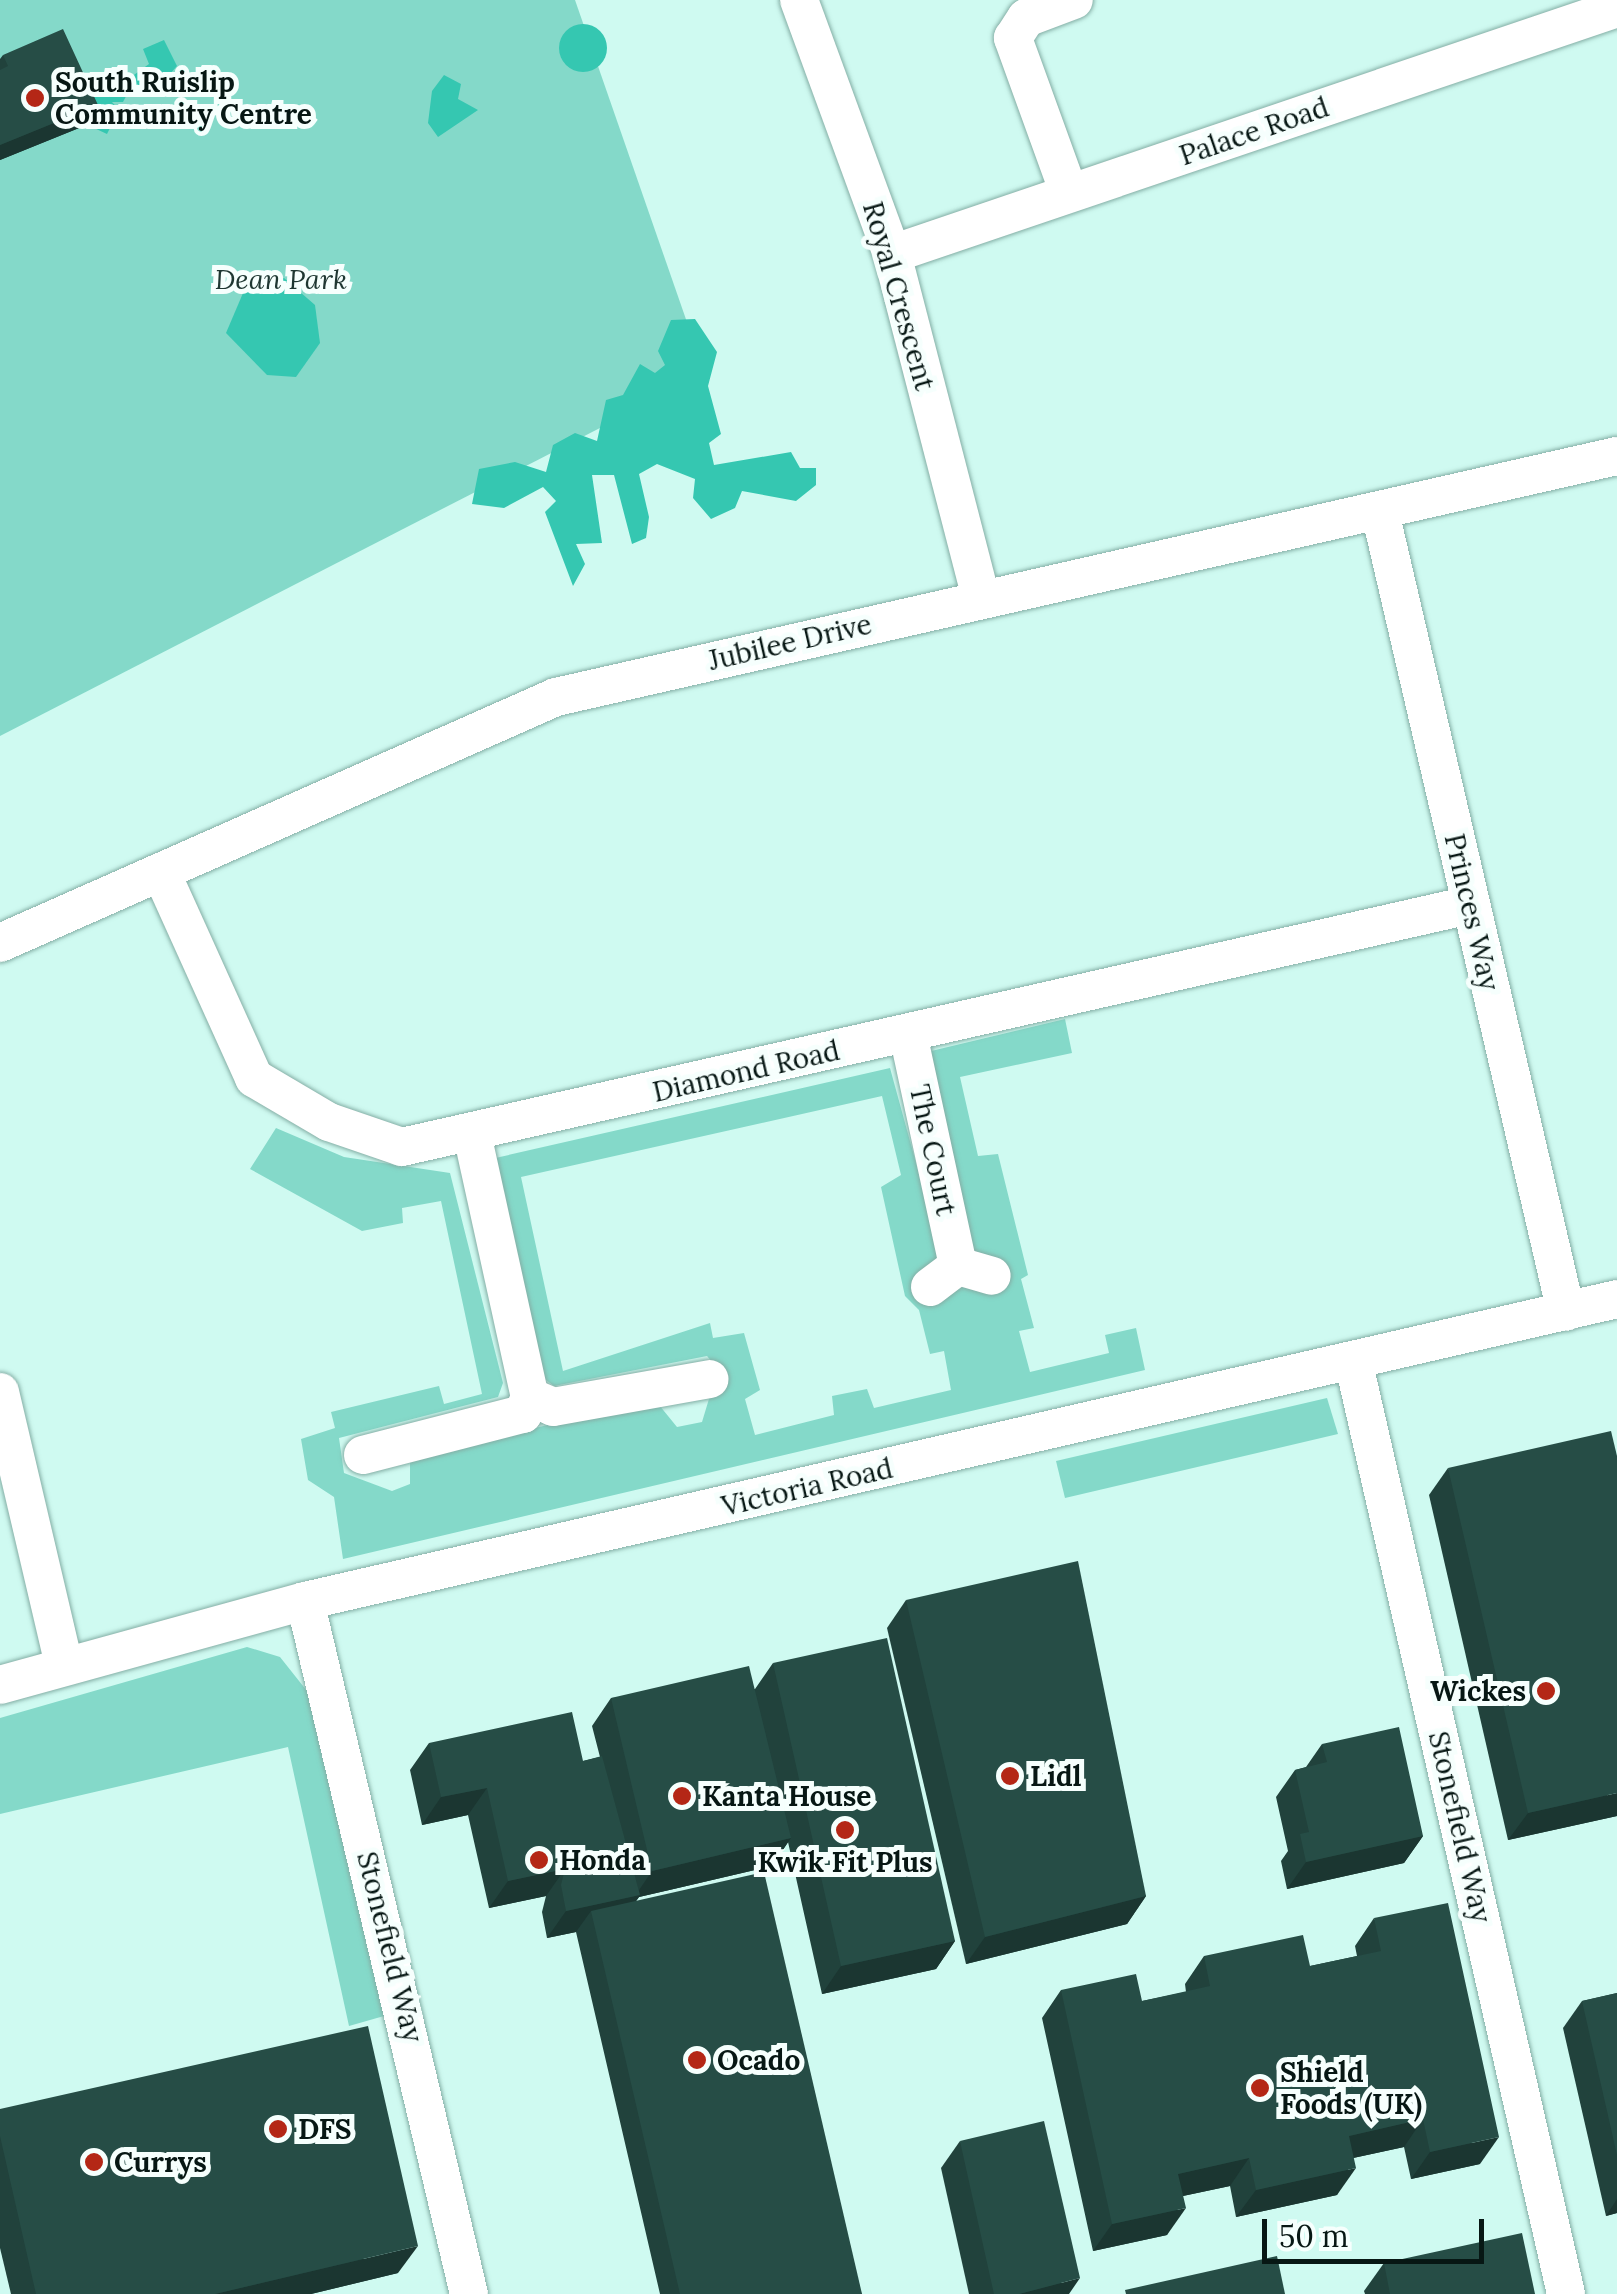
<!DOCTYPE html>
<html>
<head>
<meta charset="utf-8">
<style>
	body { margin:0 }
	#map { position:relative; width:1617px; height:2294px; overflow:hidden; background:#cffaf1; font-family:Lora,serif }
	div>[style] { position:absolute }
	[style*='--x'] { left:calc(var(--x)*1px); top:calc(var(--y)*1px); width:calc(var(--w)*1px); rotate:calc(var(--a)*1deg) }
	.green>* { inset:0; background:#84d9c9 }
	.forest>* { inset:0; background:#35c7b1 }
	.round { border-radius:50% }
	.roads { filter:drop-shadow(0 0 2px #84aea5) drop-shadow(0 0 2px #84aea5) }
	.minor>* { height:38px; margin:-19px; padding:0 19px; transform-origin:19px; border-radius:19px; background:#fff }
	.wall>* { inset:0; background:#21423c }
	.shaded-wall>* { inset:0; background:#1b3631 }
	.building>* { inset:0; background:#264d46 }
	.dots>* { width:28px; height:28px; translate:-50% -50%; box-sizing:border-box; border:5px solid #f6fffd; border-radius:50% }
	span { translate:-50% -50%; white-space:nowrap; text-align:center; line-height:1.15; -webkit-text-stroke:10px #f6fffd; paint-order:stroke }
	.poi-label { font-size:28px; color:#071714; font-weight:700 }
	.left { translate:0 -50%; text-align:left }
	.right { translate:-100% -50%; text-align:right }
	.street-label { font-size:28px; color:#071714 }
	.park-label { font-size:28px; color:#1f3732; font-style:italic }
	.scale { position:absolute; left:1262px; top:2219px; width:222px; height:45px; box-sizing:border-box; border:5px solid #071714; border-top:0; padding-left:12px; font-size:30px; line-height:35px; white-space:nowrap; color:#071714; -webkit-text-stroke:8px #f6fffd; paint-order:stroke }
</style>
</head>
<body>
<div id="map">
	<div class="green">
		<div style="clip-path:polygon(0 0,575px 0,705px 374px,0 736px)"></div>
		<div style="clip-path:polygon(evenodd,1065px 1019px,1072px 1053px,960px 1077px,978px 1156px,998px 1154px,1028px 1275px,1021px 1279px,1034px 1328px,1019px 1331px,1030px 1372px,1109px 1353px,1105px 1335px,1136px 1328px,1145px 1370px,343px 1559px,334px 1497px,308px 1480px,301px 1439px,335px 1428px,331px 1412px,439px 1386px,444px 1404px,482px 1394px,441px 1201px,402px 1208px,403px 1223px,362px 1231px,250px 1169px,276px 1128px,344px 1157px,450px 1173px,503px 1383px,498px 1397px,339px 1438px,344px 1473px,392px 1491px,410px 1484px,410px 1457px,655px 1400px,677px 1427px,702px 1422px,718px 1369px,707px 1356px,554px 1386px,542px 1377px,491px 1159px,890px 1068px,942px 1258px,940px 1298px,963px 1287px,971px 1250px,927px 1052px,1065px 1019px,882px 1096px,901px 1175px,881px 1187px,905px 1296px,919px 1310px,930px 1354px,944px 1351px,951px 1390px,874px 1408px,867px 1389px,832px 1396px,834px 1415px,755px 1435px,745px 1399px,760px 1390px,744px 1333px,713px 1338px,710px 1323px,563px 1371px,521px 1177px,882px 1096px)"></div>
		<div style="clip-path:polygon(1327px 1398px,1338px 1434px,1065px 1498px,1056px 1461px)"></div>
		<div style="clip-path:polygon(247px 1647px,280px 1657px,307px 1691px,384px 2016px,349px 2026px,288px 1747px,0 1814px,0 1718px)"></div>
	</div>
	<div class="forest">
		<div class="round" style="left:559px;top:24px;width:48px;height:48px"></div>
		<div style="clip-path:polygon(164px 40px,177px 66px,169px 75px,154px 70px,147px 93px,132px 85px,123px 102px,112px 102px,119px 110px,107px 134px,79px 121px,94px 89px,105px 92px,109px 75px,127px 80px,149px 64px,143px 49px)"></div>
		<div style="clip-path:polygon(444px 75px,461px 84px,458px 99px,478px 110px,438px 137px,428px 123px,432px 91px)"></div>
		<div style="clip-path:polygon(284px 278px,315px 305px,320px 343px,296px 377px,267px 375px,226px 333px,249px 279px)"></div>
		<div style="clip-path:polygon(695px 319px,717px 352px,708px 386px,721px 434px,709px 443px,714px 465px,791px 452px,800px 468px,816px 468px,816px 485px,796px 501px,742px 491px,735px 508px,711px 519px,693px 498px,695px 479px,657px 464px,639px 474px,649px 517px,646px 538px,632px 544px,614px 475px,592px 475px,602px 543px,576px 544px,585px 564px,573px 586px,545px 512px,556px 501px,543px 487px,504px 508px,472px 504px,479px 469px,515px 462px,546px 472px,553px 445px,575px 433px,597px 441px,606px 400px,623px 395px,640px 364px,655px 373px,665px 365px,658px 351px,671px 320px)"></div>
	</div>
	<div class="roads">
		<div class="minor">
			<div style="--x:799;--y:0;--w:270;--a:69.9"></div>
			<div style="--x:892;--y:254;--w:355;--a:75.5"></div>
			<div style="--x:1069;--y:193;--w:165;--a:-109.9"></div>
			<div style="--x:1013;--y:38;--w:24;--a:-57"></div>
			<div style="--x:1026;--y:18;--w:51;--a:-20.6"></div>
			<div style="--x:892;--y:254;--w:766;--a:-18.74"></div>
			<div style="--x:1380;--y:512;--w:821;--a:76.91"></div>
			<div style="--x:161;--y:872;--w:226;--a:65.7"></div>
			<div style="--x:254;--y:1078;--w:87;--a:30.4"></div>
			<div style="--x:329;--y:1122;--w:77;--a:18.9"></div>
			<div style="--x:402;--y:1147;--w:1095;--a:-12.77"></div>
			<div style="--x:0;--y:943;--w:608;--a:-23.87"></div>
			<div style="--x:556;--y:697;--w:1088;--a:-12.8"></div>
			<div style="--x:908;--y:1034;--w:237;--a:77.8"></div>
			<div style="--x:472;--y:1134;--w:269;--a:77.6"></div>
			<div style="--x:930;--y:1287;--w:35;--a:-37"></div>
			<div style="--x:958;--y:1266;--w:35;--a:16"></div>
			<div style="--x:1353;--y:1360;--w:958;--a:77.15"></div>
			<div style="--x:0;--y:1392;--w:280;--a:76.8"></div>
			<div style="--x:363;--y:1455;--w:165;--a:-14.4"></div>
			<div style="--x:523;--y:1414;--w:18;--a:-68"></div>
			<div style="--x:530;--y:1397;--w:25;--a:23"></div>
			<div style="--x:553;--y:1407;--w:159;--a:-10.1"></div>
			<div style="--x:305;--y:1601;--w:712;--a:76.69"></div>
			<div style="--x:0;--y:1685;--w:316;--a:-15.4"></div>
			<div style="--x:305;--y:1601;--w:1346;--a:-12.96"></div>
		</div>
	</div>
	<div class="wall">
		<div style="clip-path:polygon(3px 55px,98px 105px,84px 126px,0 160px,0 59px)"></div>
		<div style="clip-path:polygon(1448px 1468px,1617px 1816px,1508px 1840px,1429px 1495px)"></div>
		<div style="clip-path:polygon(906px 1600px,1146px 1896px,1127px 1924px,966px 1964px,887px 1628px)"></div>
		<div style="clip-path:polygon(773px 1663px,955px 1941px,936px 1969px,822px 1994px,788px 1842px,772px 1866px,639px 1897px,636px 1901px,862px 2294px,660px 2294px,576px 1932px,547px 1938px,542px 1912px,546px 1896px,489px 1908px,468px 1815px,422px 1825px,410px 1770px,429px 1743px,583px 1761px,600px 1757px,592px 1726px,611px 1698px,755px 1689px)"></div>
		<div style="clip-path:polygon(1322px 1744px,1423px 1836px,1404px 1863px,1287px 1889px,1281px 1861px,1288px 1851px,1276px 1797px,1295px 1770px,1306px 1767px)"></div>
		<div style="clip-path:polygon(1374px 1918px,1480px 2164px,1411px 2179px,1404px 2147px,1353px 2158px,1337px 2195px,1236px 2217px,1230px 2186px,1183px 2196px,1167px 2235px,1093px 2251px,1042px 2018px,1061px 1990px,1142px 2001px,1186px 1992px,1185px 1984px,1204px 1956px,1310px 1966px,1357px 1956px,1355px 1946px)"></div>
		<div style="clip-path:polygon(1617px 1993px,1617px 2213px,1606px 2216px,1563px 2028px,1582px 2001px)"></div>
		<div style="clip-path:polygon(0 2109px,398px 2273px,311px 2294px,11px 2294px,0 2248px)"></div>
		<div style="clip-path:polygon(960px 2141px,1069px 2294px,969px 2294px,941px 2168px)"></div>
		<div style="clip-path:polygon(1384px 2263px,1535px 2294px,1365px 2294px,1364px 2291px)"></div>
	</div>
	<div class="shaded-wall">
		<div style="clip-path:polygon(98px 105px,84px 126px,0 160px,0 145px)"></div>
		<div style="clip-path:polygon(487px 1788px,468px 1815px,422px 1825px,441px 1797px)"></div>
		<div style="clip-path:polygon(1617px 1793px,1617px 1816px,1508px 1840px,1528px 1813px)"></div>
		<div style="clip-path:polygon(1423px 1836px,1404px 1863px,1287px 1889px,1306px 1862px)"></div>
		<div style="clip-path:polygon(791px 1838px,772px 1866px,639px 1897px,621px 1922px,591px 1911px,576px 1932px,547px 1938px,566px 1911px,635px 1896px,652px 1871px)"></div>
		<div style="clip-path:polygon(565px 1869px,546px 1896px,489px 1908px,508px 1881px)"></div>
		<div style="clip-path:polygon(1146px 1896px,1127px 1924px,966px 1964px,985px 1937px)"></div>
		<div style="clip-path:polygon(955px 1941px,936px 1969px,822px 1994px,841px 1966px)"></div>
		<div style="clip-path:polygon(1423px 2119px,1404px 2147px,1330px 2163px,1349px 2136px)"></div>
		<div style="clip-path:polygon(1499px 2137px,1480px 2164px,1411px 2179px,1430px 2152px)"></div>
		<div style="clip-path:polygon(1249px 2158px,1230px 2186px,1159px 2201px,1178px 2174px)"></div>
		<div style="clip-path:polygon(1356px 2168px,1337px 2195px,1236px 2217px,1256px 2190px)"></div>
		<div style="clip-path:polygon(1617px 2199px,1617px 2213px,1606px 2216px)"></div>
		<div style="clip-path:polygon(1186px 2208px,1167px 2235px,1093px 2251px,1112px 2224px)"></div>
		<div style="clip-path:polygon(418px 2246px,398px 2273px,311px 2294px,215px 2294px)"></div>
		<div style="clip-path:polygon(1080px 2278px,1069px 2294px,1019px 2294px)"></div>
	</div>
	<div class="building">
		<div style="clip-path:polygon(63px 29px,98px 105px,0 145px,0 70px,8px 66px,3px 55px)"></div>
		<div style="clip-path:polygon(1611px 1431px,1617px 1456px,1617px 1793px,1528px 1813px,1448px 1468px)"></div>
		<div style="clip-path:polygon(1078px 1561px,1146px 1896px,985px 1937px,906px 1600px)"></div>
		<div style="clip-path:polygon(887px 1638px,955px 1941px,841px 1966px,773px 1663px)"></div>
		<div style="clip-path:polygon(749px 1666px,791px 1838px,652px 1871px,611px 1698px)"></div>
		<div style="clip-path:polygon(572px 1712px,583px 1761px,602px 1756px,640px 1895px,566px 1911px,561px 1885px,565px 1869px,508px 1881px,487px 1788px,441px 1797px,429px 1743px)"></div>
		<div style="clip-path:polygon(1399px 1727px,1423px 1836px,1306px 1862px,1300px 1834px,1309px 1832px,1295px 1770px,1327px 1762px,1322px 1744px)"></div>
		<div style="clip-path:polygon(764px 1872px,862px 2294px,680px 2294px,591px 1911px)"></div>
		<div style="clip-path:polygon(1448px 1903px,1499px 2137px,1430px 2152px,1423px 2119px,1349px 2136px,1356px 2168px,1256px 2190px,1249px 2158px,1178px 2174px,1186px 2208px,1112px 2224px,1061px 1990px,1136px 1974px,1142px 2001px,1210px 1986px,1204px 1956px,1303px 1935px,1310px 1966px,1381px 1951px,1374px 1918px)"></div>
		<div style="clip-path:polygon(1617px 1993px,1617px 2155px,1582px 2001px)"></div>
		<div style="clip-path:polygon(368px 2026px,418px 2246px,215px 2294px,36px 2294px,0 2136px,0 2109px)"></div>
		<div style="clip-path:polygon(1044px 2121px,1080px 2278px,1019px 2294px,994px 2294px,960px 2141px)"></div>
		<div style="clip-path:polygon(1522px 2233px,1535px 2294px,1390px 2294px,1384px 2263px)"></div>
		<div style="clip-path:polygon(1277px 2256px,1285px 2294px,1126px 2294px,1125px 2290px)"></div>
	</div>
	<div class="dots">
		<div style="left:35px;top:98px;background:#b42716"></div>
		<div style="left:1546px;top:1691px;background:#b42716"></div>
		<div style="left:1010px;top:1776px;background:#b42716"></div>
		<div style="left:682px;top:1796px;background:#b42716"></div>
		<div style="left:845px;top:1830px;background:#b42716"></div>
		<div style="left:539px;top:1860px;background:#b42716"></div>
		<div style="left:697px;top:2060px;background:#b42716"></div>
		<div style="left:1260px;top:2088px;background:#b42716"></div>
		<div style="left:278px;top:2129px;background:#b42716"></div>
		<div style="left:94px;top:2162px;background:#b42716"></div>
	</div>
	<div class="poi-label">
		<span class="left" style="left:55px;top:98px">South Ruislip<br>Community Centre</span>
		<span class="right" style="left:1526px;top:1691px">Wickes</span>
		<span class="left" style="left:1030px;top:1776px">Lidl</span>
		<span class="left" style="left:702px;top:1796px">Kanta House</span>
		<span class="left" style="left:559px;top:1860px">Honda</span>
		<span style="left:845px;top:1862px">Kwik Fit Plus</span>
		<span class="left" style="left:717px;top:2060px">Ocado</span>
		<span class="left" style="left:1280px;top:2088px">Shield<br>Foods (UK)</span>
		<span class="left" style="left:298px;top:2129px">DFS</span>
		<span class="left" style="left:114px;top:2162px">Currys</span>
	</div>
	<div class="street-label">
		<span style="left:1254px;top:131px;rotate:-19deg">Palace Road</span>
		<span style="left:899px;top:296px;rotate:74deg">Royal Crescent</span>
		<span style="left:790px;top:642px;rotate:-13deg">Jubilee Drive</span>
		<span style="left:1472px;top:912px;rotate:77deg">Princes Way</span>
		<span style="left:746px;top:1071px;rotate:-13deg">Diamond Road</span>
		<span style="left:933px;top:1150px;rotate:78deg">The Court</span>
		<span style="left:807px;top:1487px;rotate:-13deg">Victoria Road</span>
		<span style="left:1460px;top:1827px;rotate:77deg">Stonefield Way</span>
		<span style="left:390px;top:1947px;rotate:76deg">Stonefield Way</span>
	</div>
	<div class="park-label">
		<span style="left:281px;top:279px">Dean Park</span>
	</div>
	<div class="scale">50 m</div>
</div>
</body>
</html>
